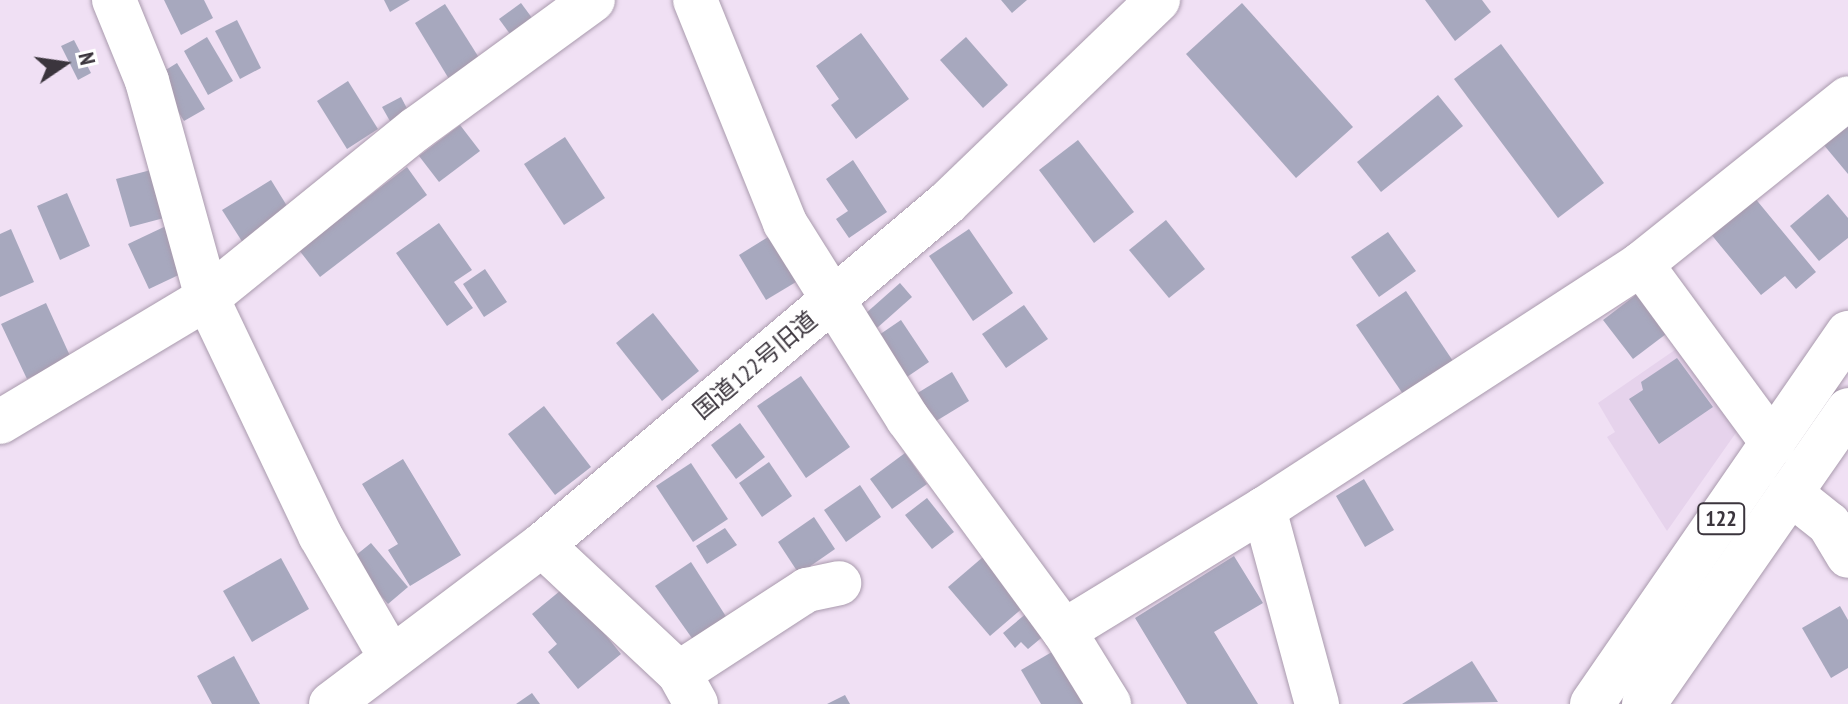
<!DOCTYPE html>
<html>
<head>
<meta charset="utf-8">
<style>
	body { margin:0 }
	#map { position:relative; width:1848px; height:704px; overflow:hidden; background:#f0e0f4; font-family:"PT Sans Narrow","Noto Sans JP",sans-serif }
	div>[style] { position:absolute }
	[style*='--x'] { left:calc(var(--x)*1px); top:calc(var(--y)*1px); width:calc(var(--w)*1px); rotate:calc(var(--a)*1deg) }
	.built>* { inset:0; background:#e6d3ec }
	.building>* { inset:0; background:#a7a8be }
	.roads { filter:drop-shadow(0 0 2px #a99aad) drop-shadow(0 0 2px #a99aad) }
	.minor>* { height:44px; margin:-22px; padding:0 22px; transform-origin:22px; border-radius:22px; background:#fff }
	.highway>* { height:44px; margin:-22px; padding:0 22px; transform-origin:22px; border-radius:22px; background:#fff }
	span { translate:-50% -50%; white-space:nowrap; text-align:center; line-height:1.15; -webkit-text-stroke:7px #fff; paint-order:stroke }
	.shield-label span { padding:2px 6px; background:#fff; border:2px solid; border-radius:6px; -webkit-text-stroke-width:0 }
	.shield-label { font-size:22px; color:#3b353d; font-weight:700 }
	.street-label { font-size:24px; color:#3b353d }
	.north { position:absolute; left:24px; top:24px; width:80px; height:80px; -webkit-text-stroke:6px #fff; paint-order:stroke; rotate:77deg; font-size:22px; font-weight:700; line-height:32px; text-align:center; color:#3b353d }
	.north::after { content:''; display:block; margin:auto; width:28px; height:36px; background:#3b353d; clip-path:polygon(50% 0,100% 100%,50% 72%,0 100%) }
</style>
</head>
<body>
<div id="map">
	<div class="built">
		<div style="clip-path:polygon(1682px 345px,1740px 427px,1667px 531px,1607px 437px,1615px 432px,1598px 403px)"></div>
	</div>
	<div class="building">
		<div style="clip-path:polygon(164px 0,204px 0,213px 18px,181px 35px)"></div>
		<div style="clip-path:polygon(384px 0,410px 0,390px 12px)"></div>
		<div style="clip-path:polygon(1001px 0,1027px 0,1012px 13px)"></div>
		<div style="clip-path:polygon(1425px 0,1482px 0,1491px 12px,1455px 41px)"></div>
		<div style="clip-path:polygon(521px 3px,538px 26px,516px 42px,499px 19px)"></div>
		<div style="clip-path:polygon(1242px 3px,1353px 127px,1296px 178px,1186px 54px)"></div>
		<div style="clip-path:polygon(445px 4px,483px 64px,452px 84px,415px 23px)"></div>
		<div style="clip-path:polygon(237px 20px,261px 68px,240px 79px,215px 31px)"></div>
		<div style="clip-path:polygon(861px 33px,909px 99px,856px 139px,831px 105px,839px 99px,816px 66px)"></div>
		<div style="clip-path:polygon(207px 37px,233px 81px,208px 95px,184px 51px)"></div>
		<div style="clip-path:polygon(966px 37px,1008px 85px,983px 108px,940px 60px)"></div>
		<div style="clip-path:polygon(74px 40px,91px 73px,78px 80px,61px 46px)"></div>
		<div style="clip-path:polygon(1501px 44px,1604px 183px,1558px 218px,1454px 79px)"></div>
		<div style="clip-path:polygon(177px 63px,205px 109px,184px 121px,156px 76px)"></div>
		<div style="clip-path:polygon(348px 81px,378px 129px,347px 149px,317px 101px)"></div>
		<div style="clip-path:polygon(1438px 95px,1463px 126px,1381px 192px,1357px 162px)"></div>
		<div style="clip-path:polygon(401px 97px,413px 120px,395px 130px,382px 107px)"></div>
		<div style="clip-path:polygon(1848px 123px,1848px 174px,1823px 144px)"></div>
		<div style="clip-path:polygon(460px 125px,480px 151px,439px 182px,419px 156px)"></div>
		<div style="clip-path:polygon(565px 137px,605px 198px,564px 225px,524px 164px)"></div>
		<div style="clip-path:polygon(1078px 140px,1134px 212px,1094px 243px,1039px 170px)"></div>
		<div style="clip-path:polygon(853px 160px,887px 212px,849px 238px,836px 219px,848px 211px,826px 179px)"></div>
		<div style="clip-path:polygon(407px 167px,427px 195px,320px 277px,299px 250px)"></div>
		<div style="clip-path:polygon(151px 170px,164px 218px,130px 227px,116px 179px)"></div>
		<div style="clip-path:polygon(271px 180px,292px 214px,243px 243px,222px 210px)"></div>
		<div style="clip-path:polygon(67px 193px,90px 246px,60px 260px,37px 206px)"></div>
		<div style="clip-path:polygon(1828px 194px,1848px 218px,1848px 238px,1819px 261px,1790px 226px)"></div>
		<div style="clip-path:polygon(1754px 197px,1816px 272px,1796px 289px,1785px 276px,1761px 295px,1710px 233px)"></div>
		<div style="clip-path:polygon(1166px 220px,1205px 269px,1169px 298px,1129px 250px)"></div>
		<div style="clip-path:polygon(439px 223px,472px 270px,454px 282px,473px 308px,447px 326px,396px 253px)"></div>
		<div style="clip-path:polygon(166px 226px,187px 271px,149px 289px,128px 244px)"></div>
		<div style="clip-path:polygon(11px 229px,34px 282px,0 297px,0 234px)"></div>
		<div style="clip-path:polygon(969px 229px,1013px 293px,973px 321px,929px 256px)"></div>
		<div style="clip-path:polygon(1388px 232px,1416px 271px,1379px 297px,1351px 257px)"></div>
		<div style="clip-path:polygon(773px 234px,801px 279px,766px 300px,739px 255px)"></div>
		<div style="clip-path:polygon(485px 269px,507px 302px,484px 317px,463px 284px)"></div>
		<div style="clip-path:polygon(900px 283px,912px 297px,877px 328px,865px 314px)"></div>
		<div style="clip-path:polygon(1406px 291px,1457px 367px,1407px 400px,1356px 325px)"></div>
		<div style="clip-path:polygon(1637px 294px,1666px 334px,1633px 359px,1603px 320px)"></div>
		<div style="clip-path:polygon(46px 303px,71px 358px,27px 379px,1px 324px)"></div>
		<div style="clip-path:polygon(1024px 305px,1048px 339px,1006px 368px,982px 334px)"></div>
		<div style="clip-path:polygon(653px 313px,699px 371px,662px 401px,616px 343px)"></div>
		<div style="clip-path:polygon(901px 320px,929px 362px,904px 379px,876px 337px)"></div>
		<div style="clip-path:polygon(1677px 358px,1713px 407px,1659px 444px,1629px 399px,1643px 390px,1641px 382px)"></div>
		<div style="clip-path:polygon(952px 372px,969px 401px,928px 426px,911px 397px)"></div>
		<div style="clip-path:polygon(801px 376px,850px 447px,806px 478px,757px 406px)"></div>
		<div style="clip-path:polygon(544px 406px,591px 467px,555px 495px,508px 434px)"></div>
		<div style="clip-path:polygon(740px 423px,765px 457px,736px 479px,711px 445px)"></div>
		<div style="clip-path:polygon(905px 453px,927px 484px,892px 509px,870px 479px)"></div>
		<div style="clip-path:polygon(403px 459px,461px 555px,410px 586px,388px 550px,398px 544px,362px 484px)"></div>
		<div style="clip-path:polygon(769px 462px,792px 496px,762px 517px,739px 483px)"></div>
		<div style="clip-path:polygon(691px 463px,728px 519px,693px 542px,656px 486px)"></div>
		<div style="clip-path:polygon(1364px 479px,1394px 530px,1365px 547px,1336px 496px)"></div>
		<div style="clip-path:polygon(860px 485px,881px 517px,846px 542px,824px 510px)"></div>
		<div style="clip-path:polygon(927px 498px,954px 532px,932px 549px,905px 515px)"></div>
		<div style="clip-path:polygon(814px 517px,835px 549px,799px 574px,778px 542px)"></div>
		<div style="clip-path:polygon(725px 528px,737px 545px,707px 564px,696px 546px)"></div>
		<div style="clip-path:polygon(371px 543px,408px 587px,388px 604px,350px 560px)"></div>
		<div style="clip-path:polygon(1234px 556px,1263px 603px,1214px 632px,1258px 704px,1187px 704px,1135px 618px)"></div>
		<div style="clip-path:polygon(983px 557px,1025px 606px,990px 636px,948px 587px)"></div>
		<div style="clip-path:polygon(281px 558px,309px 609px,252px 642px,223px 591px)"></div>
		<div style="clip-path:polygon(691px 562px,727px 618px,694px 641px,655px 586px)"></div>
		<div style="clip-path:polygon(566px 586px,621px 654px,578px 689px,548px 652px,557px 644px,532px 614px)"></div>
		<div style="clip-path:polygon(1840px 606px,1848px 620px,1848px 668px,1831px 678px,1802px 628px)"></div>
		<div style="clip-path:polygon(1028px 612px,1046px 634px,1028px 649px,1021px 642px,1015px 648px,1003px 633px)"></div>
		<div style="clip-path:polygon(1057px 649px,1088px 704px,1041px 704px,1021px 670px)"></div>
		<div style="clip-path:polygon(234px 656px,260px 704px,212px 704px,197px 676px)"></div>
		<div style="clip-path:polygon(1472px 661px,1498px 702px,1402px 704px)"></div>
		<div style="clip-path:polygon(532px 693px,540px 704px,516px 704px)"></div>
		<div style="clip-path:polygon(845px 695px,850px 704px,827px 704px)"></div>
	</div>
	<div class="roads">
		<div class="minor">
			<div style="--x:114;--y:0;--w:87;--a:67.8"></div>
			<div style="--x:147;--y:81;--w:225;--a:74.5"></div>
			<div style="--x:207;--y:298;--w:263;--a:64.5"></div>
			<div style="--x:320;--y:535;--w:140;--a:60"></div>
			<div style="--x:695;--y:0;--w:240;--a:68"></div>
			<div style="--x:785;--y:223;--w:231;--a:57.9"></div>
			<div style="--x:908;--y:419;--w:263;--a:53.7"></div>
			<div style="--x:1064;--y:631;--w:86;--a:58.3"></div>
			<div style="--x:1641;--y:264;--w:223;--a:53.7"></div>
			<div style="--x:0;--y:422;--w:241;--a:-30.9"></div>
			<div style="--x:207;--y:298;--w:269;--a:-39"></div>
			<div style="--x:416;--y:129;--w:219;--a:-36.1"></div>
			<div style="--x:1790;--y:493;--w:50;--a:38.5"></div>
			<div style="--x:1829;--y:524;--w:37;--a:59"></div>
			<div style="--x:1264;--y:509;--w:202;--a:74.8"></div>
			<div style="--x:542;--y:545;--w:187;--a:43.1"></div>
			<div style="--x:679;--y:673;--w:35;--a:61"></div>
			<div style="--x:1064;--y:631;--w:234;--a:-31.4"></div>
			<div style="--x:1264;--y:509;--w:450;--a:-33"></div>
			<div style="--x:1641;--y:264;--w:265;--a:-38.7"></div>
			<div style="--x:679;--y:673;--w:153;--a:-33"></div>
			<div style="--x:807;--y:590;--w:33;--a:-12"></div>
			<div style="--x:331;--y:704;--w:264;--a:-37"></div>
			<div style="--x:542;--y:545;--w:530;--a:-40.18"></div>
			<div style="--x:947;--y:203;--w:293;--a:-43.9"></div>
		</div>
		<div class="highway">
			<div style="--x:1592;--y:704;--w:451;--a:-55.4"></div>
			<div style="--x:1644;--y:704;--w:358;--a:-55.2"></div>
		</div>
	</div>
	<div class="shield-label">
		<span style="left:1721px;top:519px">122</span>
	</div>
	<div class="street-label">
		<span style="left:755px;top:365px;rotate:-40deg">国道122号旧道</span>
	</div>
	<div class="north">N</div>
</div>
</body>
</html>
